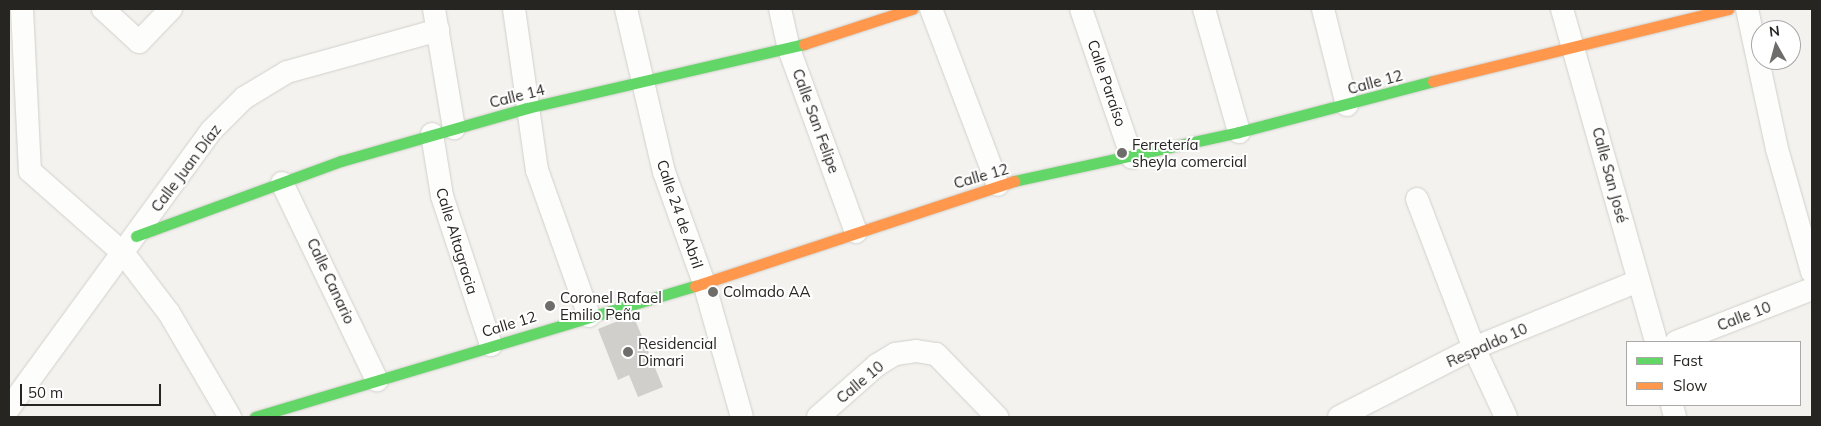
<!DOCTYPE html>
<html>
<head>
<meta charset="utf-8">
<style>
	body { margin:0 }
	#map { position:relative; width:1821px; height:426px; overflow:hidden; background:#f4f2ee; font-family:Mulish,sans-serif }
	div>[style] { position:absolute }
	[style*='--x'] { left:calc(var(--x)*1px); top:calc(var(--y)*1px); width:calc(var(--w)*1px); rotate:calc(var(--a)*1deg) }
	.building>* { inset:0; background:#d1cfcc }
	.roads { filter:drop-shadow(0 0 1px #d1d0cc) drop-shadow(0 0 1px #d1d0cc) }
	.street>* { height:22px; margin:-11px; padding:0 11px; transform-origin:11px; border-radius:11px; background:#fdfdfc }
	.fast>* { height:11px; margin:-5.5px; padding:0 5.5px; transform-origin:5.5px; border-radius:5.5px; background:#63d668 }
	.slow>* { height:11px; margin:-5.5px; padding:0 5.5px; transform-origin:5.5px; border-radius:5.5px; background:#ff974d }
	.dots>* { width:14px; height:14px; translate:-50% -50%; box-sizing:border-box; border:2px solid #fff; border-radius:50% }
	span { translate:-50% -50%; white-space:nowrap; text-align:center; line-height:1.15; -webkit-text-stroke:4px #fff; paint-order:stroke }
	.street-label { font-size:15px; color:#272522 }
	.poi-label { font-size:15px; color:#272522 }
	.left { translate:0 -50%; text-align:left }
	.frame { position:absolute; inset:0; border:10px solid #272522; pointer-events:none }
	.legend { position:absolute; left:1626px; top:341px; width:175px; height:65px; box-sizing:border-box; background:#fff; border:1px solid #a9a8a7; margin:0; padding:6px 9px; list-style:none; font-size:15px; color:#272522 }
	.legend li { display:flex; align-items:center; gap:10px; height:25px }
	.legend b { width:25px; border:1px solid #a9a8a7 }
	.north { position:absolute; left:1751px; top:20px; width:50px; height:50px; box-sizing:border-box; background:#fff; border:1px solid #a9a8a7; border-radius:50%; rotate:353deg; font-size:14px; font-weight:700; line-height:20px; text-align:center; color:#272522 }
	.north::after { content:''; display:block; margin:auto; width:18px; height:22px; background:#6f6d69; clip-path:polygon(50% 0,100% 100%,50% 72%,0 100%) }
	.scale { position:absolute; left:20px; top:384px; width:141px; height:22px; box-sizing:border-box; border:2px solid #272522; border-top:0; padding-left:6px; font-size:15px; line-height:18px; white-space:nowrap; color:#272522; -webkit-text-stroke:4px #fff; paint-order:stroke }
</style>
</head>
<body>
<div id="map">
	<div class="building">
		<div style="clip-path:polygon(633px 315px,663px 387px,638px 397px,629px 375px,618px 380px,598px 329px)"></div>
	</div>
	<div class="roads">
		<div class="street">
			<div style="--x:22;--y:9;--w:162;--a:87.2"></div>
			<div style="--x:30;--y:171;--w:125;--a:41.4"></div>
			<div style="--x:124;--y:254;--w:74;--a:52.7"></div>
			<div style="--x:169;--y:313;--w:121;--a:59.6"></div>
			<div style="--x:103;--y:9;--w:49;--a:42.5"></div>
			<div style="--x:139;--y:42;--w:46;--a:-45.9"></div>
			<div style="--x:434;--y:9;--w:121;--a:80.5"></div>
			<div style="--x:514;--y:9;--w:163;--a:81.9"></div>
			<div style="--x:537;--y:170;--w:155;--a:70.4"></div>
			<div style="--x:626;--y:9;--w:167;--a:76.9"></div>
			<div style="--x:664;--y:172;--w:118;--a:70.2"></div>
			<div style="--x:704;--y:283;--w:139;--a:74.2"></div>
			<div style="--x:780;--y:9;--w:41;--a:77.3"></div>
			<div style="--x:789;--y:49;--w:195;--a:69.9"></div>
			<div style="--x:931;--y:9;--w:188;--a:69.2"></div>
			<div style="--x:1081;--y:9;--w:157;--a:71.1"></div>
			<div style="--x:1204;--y:9;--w:128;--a:74.1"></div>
			<div style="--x:1323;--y:9;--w:99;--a:76"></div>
			<div style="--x:1562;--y:9;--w:346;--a:74.2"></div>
			<div style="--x:1747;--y:9;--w:143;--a:77.9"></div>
			<div style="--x:1777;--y:149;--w:128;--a:74.1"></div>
			<div style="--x:432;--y:134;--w:63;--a:80.8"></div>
			<div style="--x:442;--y:196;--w:157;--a:71.8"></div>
			<div style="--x:282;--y:183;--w:219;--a:64.3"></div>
			<div style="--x:1417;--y:199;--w:160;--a:69.1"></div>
			<div style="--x:1474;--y:348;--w:76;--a:65.1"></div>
			<div style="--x:1676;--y:342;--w:146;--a:-21.3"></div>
			<div style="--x:1672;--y:405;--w:12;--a:76"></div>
			<div style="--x:9;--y:408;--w:343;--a:-53.9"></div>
			<div style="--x:211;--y:131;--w:47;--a:-45"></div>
			<div style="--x:244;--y:98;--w:50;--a:-31.2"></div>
			<div style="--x:287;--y:72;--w:157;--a:-15.5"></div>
			<div style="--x:818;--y:417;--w:79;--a:-41.4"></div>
			<div style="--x:877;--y:365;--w:21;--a:-31"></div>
			<div style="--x:895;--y:354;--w:21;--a:-8"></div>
			<div style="--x:916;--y:351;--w:20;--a:9"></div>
			<div style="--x:936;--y:354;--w:88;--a:45.9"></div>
			<div style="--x:1339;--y:417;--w:152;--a:-27.1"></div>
			<div style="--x:1474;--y:348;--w:177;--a:-22.2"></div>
		</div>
		<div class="fast">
			<div style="--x:1014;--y:181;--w:230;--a:-12.3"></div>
			<div style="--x:1239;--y:132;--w:201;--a:-14.7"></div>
			<div style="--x:136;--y:236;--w:218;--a:-20.1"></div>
			<div style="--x:341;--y:161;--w:193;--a:-15.9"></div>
			<div style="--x:527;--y:108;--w:284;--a:-13"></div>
			<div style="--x:255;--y:417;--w:459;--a:-16.6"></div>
		</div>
		<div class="slow">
			<div style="--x:804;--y:44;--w:114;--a:-18"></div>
			<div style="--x:1433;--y:81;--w:304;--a:-13.7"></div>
			<div style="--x:695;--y:286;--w:336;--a:-18.2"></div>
		</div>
	</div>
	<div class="dots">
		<div style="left:1122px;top:153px;background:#6f6d69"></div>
		<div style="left:713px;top:292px;background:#6f6d69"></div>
		<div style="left:550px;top:306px;background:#6f6d69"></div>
		<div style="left:628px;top:352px;background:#6f6d69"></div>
	</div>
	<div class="street-label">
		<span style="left:1375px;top:82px;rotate:-15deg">Calle 12</span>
		<span style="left:1107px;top:83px;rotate:71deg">Calle Paraíso</span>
		<span style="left:517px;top:96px;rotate:-14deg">Calle 14</span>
		<span style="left:816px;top:121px;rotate:70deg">Calle San Felipe</span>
		<span style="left:186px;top:168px;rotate:-53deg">Calle Juan Díaz</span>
		<span style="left:1610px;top:175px;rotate:75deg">Calle San José</span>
		<span style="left:981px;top:176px;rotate:-16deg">Calle 12</span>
		<span style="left:680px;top:214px;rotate:71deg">Calle 24 de Abril</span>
		<span style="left:457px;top:241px;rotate:73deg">Calle Altagracia</span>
		<span style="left:331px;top:281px;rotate:65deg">Calle Canario</span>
		<span style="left:1744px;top:316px;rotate:-21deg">Calle 10</span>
		<span style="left:509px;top:324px;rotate:-17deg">Calle 12</span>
		<span style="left:1487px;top:345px;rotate:-24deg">Respaldo 10</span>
		<span style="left:860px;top:382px;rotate:-40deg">Calle 10</span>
	</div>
	<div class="poi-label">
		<span class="left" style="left:1132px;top:153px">Ferretería<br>sheyla comercial</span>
		<span class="left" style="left:723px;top:292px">Colmado AA</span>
		<span class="left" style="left:560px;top:306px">Coronel Rafael<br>Emilio Peña</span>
		<span class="left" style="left:638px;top:352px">Residencial<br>Dimari</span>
	</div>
	<div class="frame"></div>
	<ul class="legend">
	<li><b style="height:6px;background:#63d668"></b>Fast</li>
	<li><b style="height:6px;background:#ff974d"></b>Slow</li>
	</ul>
	<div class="north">N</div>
	<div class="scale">50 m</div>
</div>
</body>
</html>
